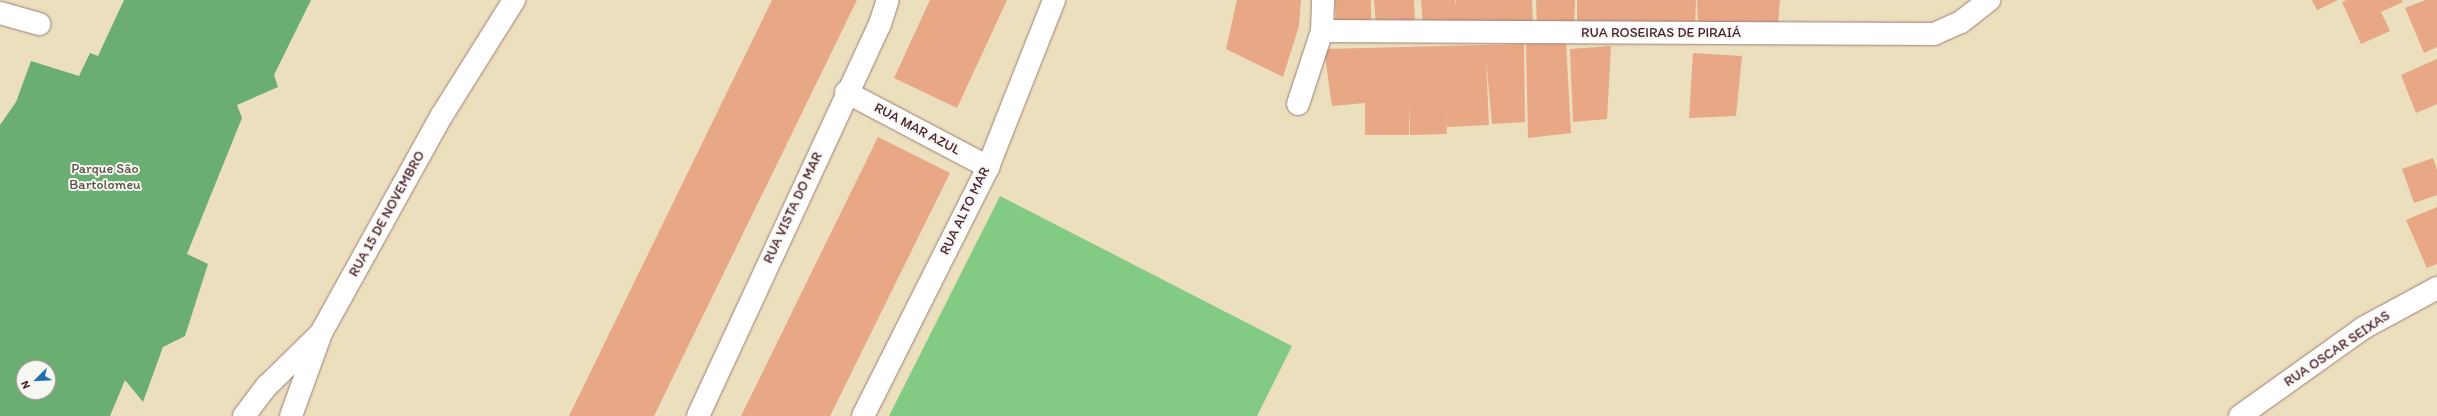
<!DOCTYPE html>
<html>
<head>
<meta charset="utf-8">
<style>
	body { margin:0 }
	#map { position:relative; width:2437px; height:416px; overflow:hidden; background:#ecdfbe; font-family:Itim,sans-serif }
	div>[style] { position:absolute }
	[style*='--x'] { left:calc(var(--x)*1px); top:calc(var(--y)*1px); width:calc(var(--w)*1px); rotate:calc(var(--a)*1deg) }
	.green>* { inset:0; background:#83ca85 }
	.forest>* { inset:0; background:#6aae72 }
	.building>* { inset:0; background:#e8a785 }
	.roads { filter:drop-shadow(0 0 1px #9b7f74) drop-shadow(0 0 1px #9b7f74) }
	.minor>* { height:22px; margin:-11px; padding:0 11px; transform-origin:11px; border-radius:11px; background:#fff }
	.secondary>* { height:22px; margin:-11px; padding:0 11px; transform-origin:11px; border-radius:11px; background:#fff }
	span { translate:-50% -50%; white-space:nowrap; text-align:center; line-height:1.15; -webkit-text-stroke:4px #f6f6f2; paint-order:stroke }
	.street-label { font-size:14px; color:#4a1f2b }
	.park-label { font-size:14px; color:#5b5246 }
	.north { position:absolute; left:16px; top:360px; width:40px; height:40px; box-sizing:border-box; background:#f6f6f2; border:1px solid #b1a0a2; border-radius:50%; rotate:246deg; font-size:11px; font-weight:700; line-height:16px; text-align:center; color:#4a1f2b }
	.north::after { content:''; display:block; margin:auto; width:14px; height:18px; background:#1f6fb2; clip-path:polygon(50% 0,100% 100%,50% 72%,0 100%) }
</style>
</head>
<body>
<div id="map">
	<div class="green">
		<div style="clip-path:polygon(1000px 196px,1292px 346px,1257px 416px,889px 416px)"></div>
	</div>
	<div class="forest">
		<div style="clip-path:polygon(evenodd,124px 0,311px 0,274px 75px,278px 87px,237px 105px,242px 118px,187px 254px,208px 264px,185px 336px,163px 347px,143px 402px,125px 380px,110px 416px,0 416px,0 125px,16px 102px,31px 61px,79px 76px,90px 53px,98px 56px,124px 0,24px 368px,48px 368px,48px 392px,24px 392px,24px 368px)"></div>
	</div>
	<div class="building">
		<div style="clip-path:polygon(772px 0,857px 0,654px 416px,569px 416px)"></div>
		<div style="clip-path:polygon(930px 0,1007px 0,957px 108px,894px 78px)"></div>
		<div style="clip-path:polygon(1237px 0,1301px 0,1299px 26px,1283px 77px,1226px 49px)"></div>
		<div style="clip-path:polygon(1335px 0,1371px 0,1371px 24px,1336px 26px)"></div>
		<div style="clip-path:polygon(1374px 0,1414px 0,1415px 25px,1376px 24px)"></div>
		<div style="clip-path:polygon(1421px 0,1455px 0,1455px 5px,1456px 0,1532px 0,1533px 25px,1423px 25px)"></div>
		<div style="clip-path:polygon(1536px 0,1575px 0,1574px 25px,1537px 24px)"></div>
		<div style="clip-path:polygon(1577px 0,1696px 0,1695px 28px,1577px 23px)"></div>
		<div style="clip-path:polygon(1697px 0,1780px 0,1778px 24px,1698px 24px)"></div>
		<div style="clip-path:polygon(2312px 0,2338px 0,2317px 10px)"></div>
		<div style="clip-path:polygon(2347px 0,2401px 0,2403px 2px,2381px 12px,2390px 31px,2361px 44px,2342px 2px)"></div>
		<div style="clip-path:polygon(2426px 0,2437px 0,2437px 47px,2424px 53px,2405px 8px)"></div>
		<div style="clip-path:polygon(1566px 43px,1571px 133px,1528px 138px,1526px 44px)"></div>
		<div style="clip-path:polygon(1524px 44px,1525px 122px,1492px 124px,1486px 59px,1489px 125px,1447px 127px,1445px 93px,1447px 134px,1410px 135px,1409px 99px,1409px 135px,1365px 135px,1365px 103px,1332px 106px,1324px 49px)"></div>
		<div style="clip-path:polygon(1611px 46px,1607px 119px,1573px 122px,1570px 49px)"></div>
		<div style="clip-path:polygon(1693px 53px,1742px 56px,1736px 116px,1689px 118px)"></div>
		<div style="clip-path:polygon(2437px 59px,2437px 104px,2416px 113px,2401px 75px)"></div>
		<div style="clip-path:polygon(878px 137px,950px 173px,830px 416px,741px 416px)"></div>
		<div style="clip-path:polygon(2433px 158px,2437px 170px,2437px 195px,2414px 203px,2402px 169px)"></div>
		<div style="clip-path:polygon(2437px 207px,2437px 264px,2427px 268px,2406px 220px)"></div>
	</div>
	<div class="roads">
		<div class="minor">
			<div style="--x:0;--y:13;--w:41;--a:15.8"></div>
			<div style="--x:1322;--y:31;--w:612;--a:0.28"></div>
			<div style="--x:1934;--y:34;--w:30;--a:-24"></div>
			<div style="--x:1961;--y:22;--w:36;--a:-38"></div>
			<div style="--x:846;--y:92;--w:161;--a:27.8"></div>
			<div style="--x:1298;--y:104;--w:77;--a:-71.8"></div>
			<div style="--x:1322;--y:31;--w:31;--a:-88"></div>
			<div style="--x:244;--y:416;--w:38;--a:-53"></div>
			<div style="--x:267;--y:386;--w:76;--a:-44.5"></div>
			<div style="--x:321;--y:333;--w:249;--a:-61"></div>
			<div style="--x:442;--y:115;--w:136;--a:-57.9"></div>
			<div style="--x:291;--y:416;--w:82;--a:-70"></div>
			<div style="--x:698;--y:416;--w:432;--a:-65.1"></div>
			<div style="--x:880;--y:24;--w:25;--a:-72"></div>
			<div style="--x:863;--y:416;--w:279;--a:-63.3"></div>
			<div style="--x:988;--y:167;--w:180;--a:-68.4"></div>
		</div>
		<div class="secondary">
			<div style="--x:2240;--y:416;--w:153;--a:-35.5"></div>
			<div style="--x:2365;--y:327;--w:82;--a:-28.4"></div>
		</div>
	</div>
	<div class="street-label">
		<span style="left:1661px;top:33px">RUA ROSEIRAS DE PIRAIÁ</span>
		<span style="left:917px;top:129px;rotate:28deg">RUA MAR AZUL</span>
		<span style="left:793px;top:208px;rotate:-65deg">RUA VISTA DO MAR</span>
		<span style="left:965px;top:211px;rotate:-64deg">RUA ALTO MAR</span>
		<span style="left:387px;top:214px;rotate:-61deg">RUA 15 DE NOVEMBRO</span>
		<span style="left:2337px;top:349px;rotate:-34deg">RUA OSCAR SEIXAS</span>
	</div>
	<div class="park-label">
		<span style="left:105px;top:177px">Parque São<br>Bartolomeu</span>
	</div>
	<div class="north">N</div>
</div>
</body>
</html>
